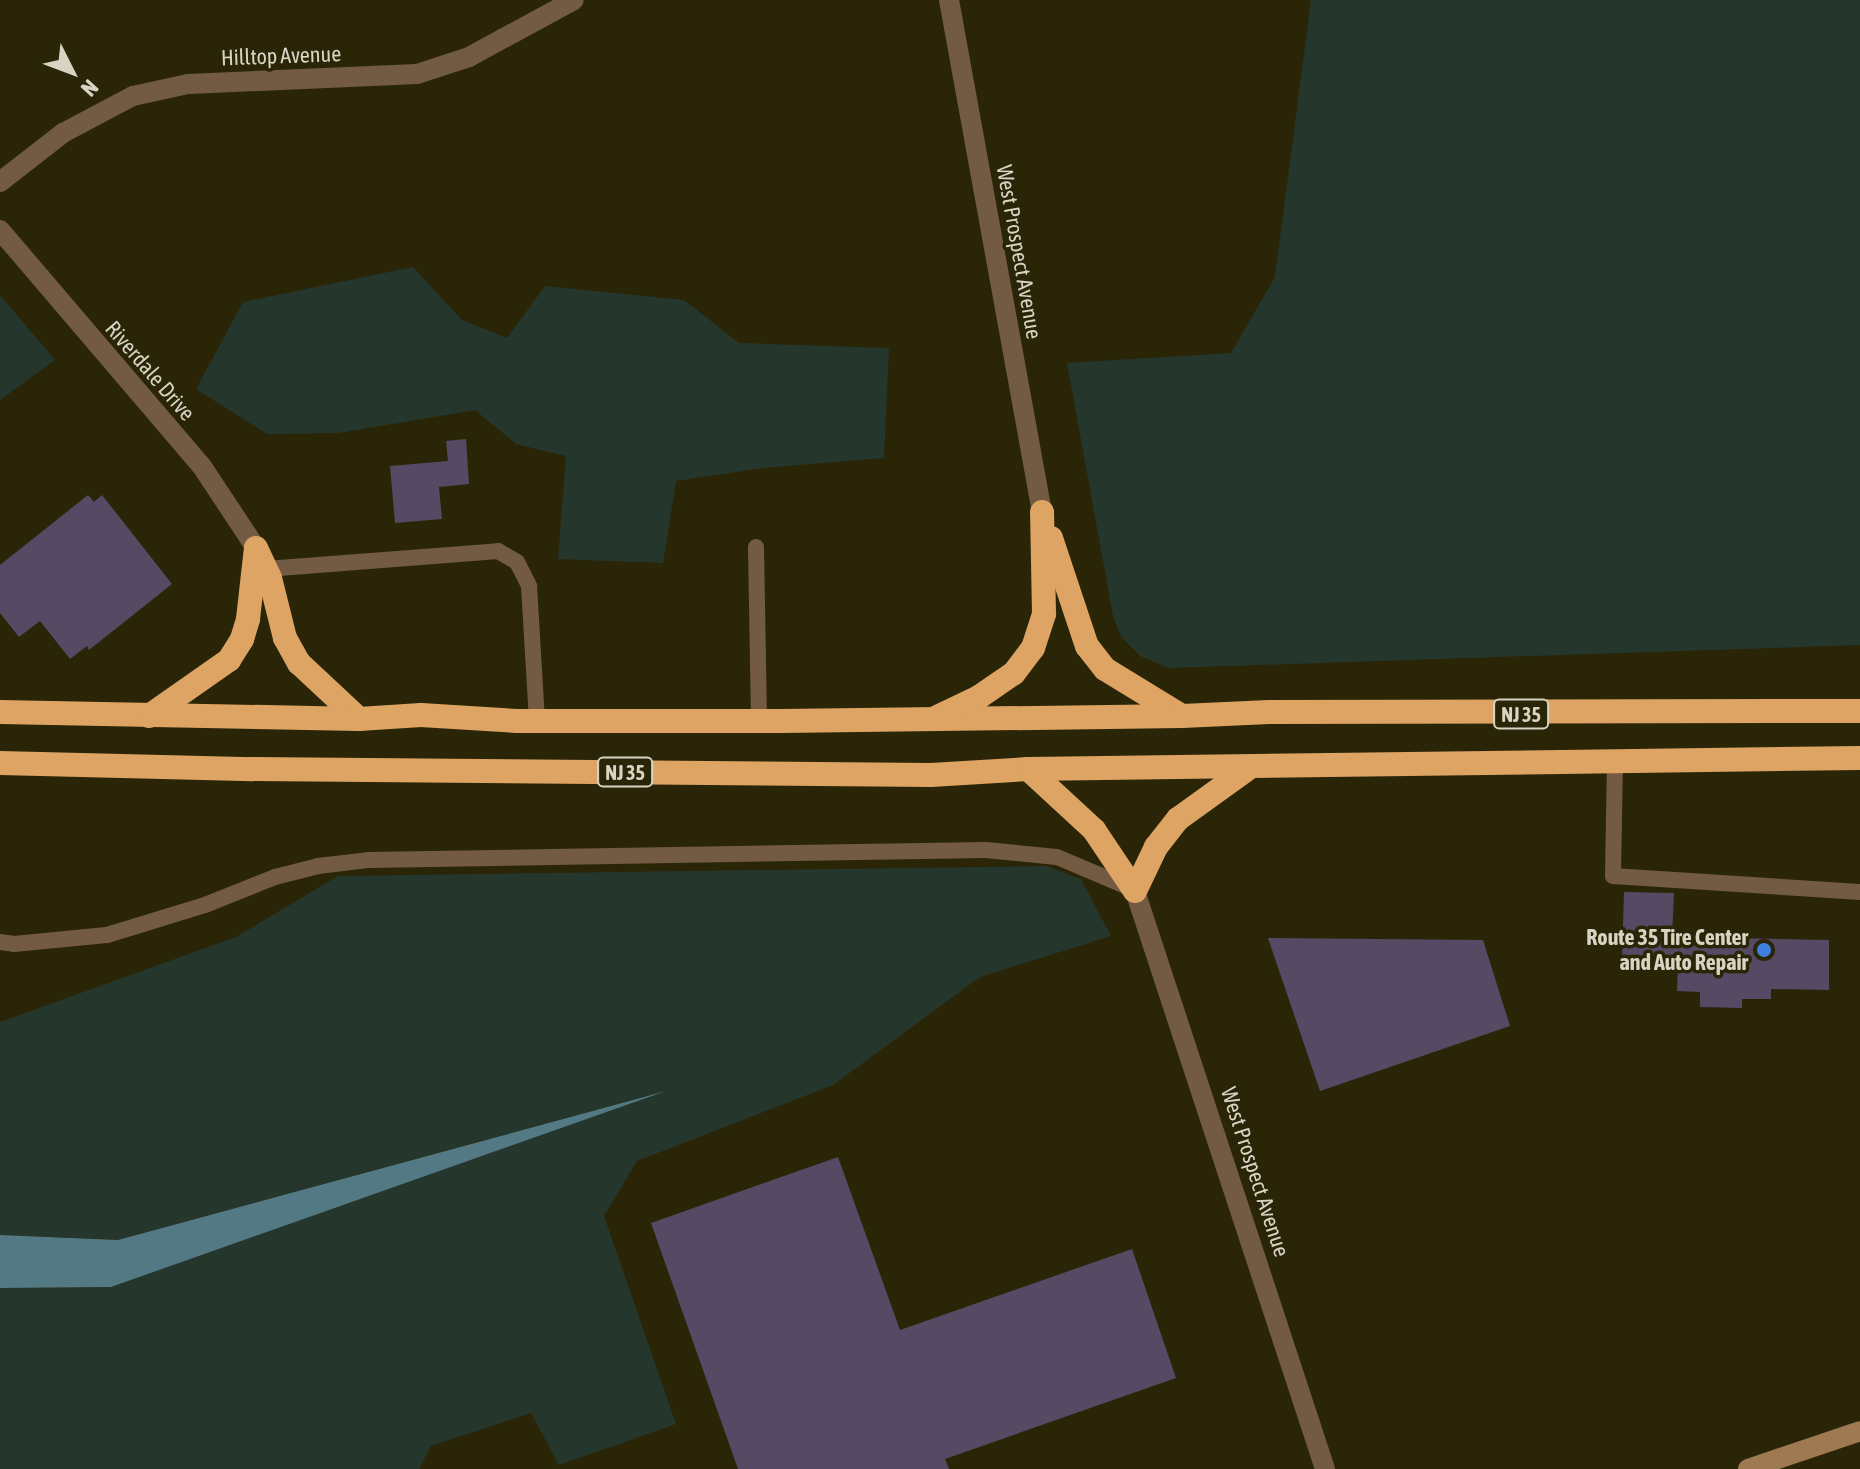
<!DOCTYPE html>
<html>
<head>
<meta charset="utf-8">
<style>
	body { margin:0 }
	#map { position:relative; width:1860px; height:1469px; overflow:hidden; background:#2b2508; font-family:"Asap Condensed",sans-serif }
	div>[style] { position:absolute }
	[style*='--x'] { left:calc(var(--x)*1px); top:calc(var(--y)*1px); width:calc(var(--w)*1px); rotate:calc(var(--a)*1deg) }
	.green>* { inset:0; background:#25362c }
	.water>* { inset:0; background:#537984 }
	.building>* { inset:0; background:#554963 }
	.lane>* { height:16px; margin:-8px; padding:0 8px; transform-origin:8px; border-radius:8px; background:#725b42 }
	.street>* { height:20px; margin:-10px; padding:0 10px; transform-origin:10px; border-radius:10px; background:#725b42 }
	.secondary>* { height:20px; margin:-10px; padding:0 10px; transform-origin:10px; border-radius:10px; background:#9e7951 }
	.highway>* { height:24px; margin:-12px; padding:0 12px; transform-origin:12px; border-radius:12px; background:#dea464 }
	.dots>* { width:22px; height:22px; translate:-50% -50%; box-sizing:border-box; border:4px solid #2b2508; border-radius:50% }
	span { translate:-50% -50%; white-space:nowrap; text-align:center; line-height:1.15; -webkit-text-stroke:7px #2b2508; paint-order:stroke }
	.shield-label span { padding:2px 6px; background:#2b2508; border:2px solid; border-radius:6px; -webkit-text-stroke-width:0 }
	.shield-label { font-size:20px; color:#d7d4c3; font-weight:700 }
	.street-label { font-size:22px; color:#d7d4c3 }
	.poi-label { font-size:22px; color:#d7d4c3; font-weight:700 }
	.right { translate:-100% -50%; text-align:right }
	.north { position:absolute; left:32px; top:32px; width:80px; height:80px; -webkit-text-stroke:6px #2b2508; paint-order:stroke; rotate:132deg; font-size:22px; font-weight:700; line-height:32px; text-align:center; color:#d7d4c3 }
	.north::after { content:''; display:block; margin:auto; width:28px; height:36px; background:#d7d4c3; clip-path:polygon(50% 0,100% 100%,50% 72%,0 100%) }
</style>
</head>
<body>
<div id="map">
	<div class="green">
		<div style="clip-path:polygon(1311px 0,1860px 0,1860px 645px,1169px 668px,1140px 656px,1121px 637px,1113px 616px,1067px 363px,1231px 353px,1275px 277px)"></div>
		<div style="clip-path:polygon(413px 267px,462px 320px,507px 338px,545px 286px,684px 300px,739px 343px,889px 348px,884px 458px,763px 468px,676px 481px,663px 563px,558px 559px,566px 456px,516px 444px,475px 410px,338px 433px,267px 434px,196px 389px,243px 302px)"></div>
		<div style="clip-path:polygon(0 295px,55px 360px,0 400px)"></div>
		<div style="clip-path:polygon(1046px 866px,1081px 879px,1111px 936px,980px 977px,833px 1085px,637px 1161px,604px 1216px,676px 1424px,559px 1465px,531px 1413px,431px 1446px,419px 1469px,0 1469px,0 1288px,111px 1287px,651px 1095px,118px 1240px,0 1235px,0 1022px,236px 937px,338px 876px)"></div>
	</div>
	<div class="water">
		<div style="clip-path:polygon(666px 1091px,111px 1287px,0 1288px,0 1235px,118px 1240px)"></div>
	</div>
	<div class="building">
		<div style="clip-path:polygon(466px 439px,469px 484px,439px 487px,442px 519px,395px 523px,390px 466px,448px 461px,446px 441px)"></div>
		<div style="clip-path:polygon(88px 495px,94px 502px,102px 495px,172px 584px,89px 650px,87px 646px,70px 659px,40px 621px,19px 637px,0 613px,0 565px)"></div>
		<div style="clip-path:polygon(1624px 892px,1674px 893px,1672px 937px,1829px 940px,1829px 990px,1771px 989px,1771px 999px,1742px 999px,1742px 1008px,1700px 1007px,1700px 992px,1677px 991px,1678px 959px,1622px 958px)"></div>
		<div style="clip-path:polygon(1268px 938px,1483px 940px,1510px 1026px,1320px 1091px)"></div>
		<div style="clip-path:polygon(838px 1157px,900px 1330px,1132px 1249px,1176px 1378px,945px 1459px,949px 1469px,738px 1469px,651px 1223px)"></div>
	</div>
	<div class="lane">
		<div style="--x:756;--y:547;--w:174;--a:89"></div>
		<div style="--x:266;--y:569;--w:233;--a:-4.4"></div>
		<div style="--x:498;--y:551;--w:22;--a:30"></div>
		<div style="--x:517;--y:562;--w:27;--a:63"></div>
		<div style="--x:529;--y:586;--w:134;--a:86.6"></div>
		<div style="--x:1615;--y:761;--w:115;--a:91"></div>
		<div style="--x:1613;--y:876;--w:248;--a:3.7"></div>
		<div style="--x:0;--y:942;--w:14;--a:8"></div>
		<div style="--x:14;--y:944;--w:93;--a:-5.5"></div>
		<div style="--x:107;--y:935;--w:102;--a:-17"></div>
		<div style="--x:205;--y:905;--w:75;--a:-21.8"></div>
		<div style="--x:275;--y:877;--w:44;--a:-14.3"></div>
		<div style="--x:318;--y:866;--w:50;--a:-6.8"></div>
		<div style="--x:368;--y:860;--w:618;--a:-0.93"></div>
		<div style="--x:986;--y:850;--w:71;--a:5.6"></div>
		<div style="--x:1057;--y:857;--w:85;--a:22.9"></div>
	</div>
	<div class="street">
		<div style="--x:949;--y:0;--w:520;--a:79.71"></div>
		<div style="--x:0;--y:182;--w:80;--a:-37.9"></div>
		<div style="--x:63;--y:133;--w:79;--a:-27.9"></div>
		<div style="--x:133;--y:96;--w:56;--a:-12.3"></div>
		<div style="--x:188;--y:84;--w:229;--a:-2.5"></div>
		<div style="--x:417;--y:74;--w:55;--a:-18.1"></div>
		<div style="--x:469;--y:57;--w:119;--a:-28.5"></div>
		<div style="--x:0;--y:230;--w:309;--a:49.5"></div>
		<div style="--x:201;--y:465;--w:100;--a:56.5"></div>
		<div style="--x:1135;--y:891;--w:608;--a:71.8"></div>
	</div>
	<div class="secondary">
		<div style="--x:1748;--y:1469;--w:118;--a:-18.7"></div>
	</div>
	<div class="highway">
		<div style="--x:1051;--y:538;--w:114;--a:71.6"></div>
		<div style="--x:1087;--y:646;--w:29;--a:52"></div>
		<div style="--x:1105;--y:669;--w:90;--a:31.4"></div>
		<div style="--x:256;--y:548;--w:33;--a:65"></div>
		<div style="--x:270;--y:578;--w:62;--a:76"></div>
		<div style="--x:285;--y:638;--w:29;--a:61"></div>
		<div style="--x:299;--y:663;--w:82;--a:43"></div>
		<div style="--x:0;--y:712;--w:359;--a:1.1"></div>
		<div style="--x:359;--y:719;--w:62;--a:-3.7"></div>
		<div style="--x:421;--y:715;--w:96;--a:3.6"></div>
		<div style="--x:517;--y:721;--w:264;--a:0"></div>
		<div style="--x:781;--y:721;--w:401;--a:-0.7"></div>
		<div style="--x:1182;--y:716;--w:87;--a:-2.6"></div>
		<div style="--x:1269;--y:712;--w:591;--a:-0.1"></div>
		<div style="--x:149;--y:716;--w:98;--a:-35"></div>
		<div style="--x:229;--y:660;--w:25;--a:-58"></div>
		<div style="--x:242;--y:639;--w:21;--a:-73"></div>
		<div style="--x:248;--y:619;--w:71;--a:-83.6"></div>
		<div style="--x:937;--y:717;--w:47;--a:-25.5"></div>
		<div style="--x:979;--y:697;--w:42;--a:-34.4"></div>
		<div style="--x:1014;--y:673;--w:31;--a:-53"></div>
		<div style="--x:1033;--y:648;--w:36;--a:-72"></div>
		<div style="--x:1044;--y:614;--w:102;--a:-91.1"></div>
		<div style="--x:0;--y:763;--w:253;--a:1.4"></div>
		<div style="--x:253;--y:769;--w:678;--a:0.51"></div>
		<div style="--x:931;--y:775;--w:97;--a:-3.5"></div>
		<div style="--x:1028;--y:769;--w:832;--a:-0.76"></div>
		<div style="--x:1028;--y:769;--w:90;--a:42.7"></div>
		<div style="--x:1094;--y:830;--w:73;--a:56.1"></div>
		<div style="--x:1135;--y:891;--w:49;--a:-64.5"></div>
		<div style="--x:1156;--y:847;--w:36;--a:-52"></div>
		<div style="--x:1178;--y:819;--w:89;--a:-35.8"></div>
	</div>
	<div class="dots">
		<div style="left:1764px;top:950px;background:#3f7fe0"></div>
	</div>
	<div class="shield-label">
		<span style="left:1521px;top:714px">NJ 35</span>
		<span style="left:625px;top:772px">NJ 35</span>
	</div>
	<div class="street-label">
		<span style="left:281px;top:56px;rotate:-2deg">Hilltop Avenue</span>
		<span style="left:1019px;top:252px;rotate:80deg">West Prospect Avenue</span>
		<span style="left:150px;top:371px;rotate:49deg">Riverdale Drive</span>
		<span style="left:1255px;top:1172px;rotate:72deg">West Prospect Avenue</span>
	</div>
	<div class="poi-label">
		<span class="right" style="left:1748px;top:950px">Route 35 Tire Center<br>and Auto Repair</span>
	</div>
	<div class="north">N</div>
</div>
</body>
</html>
